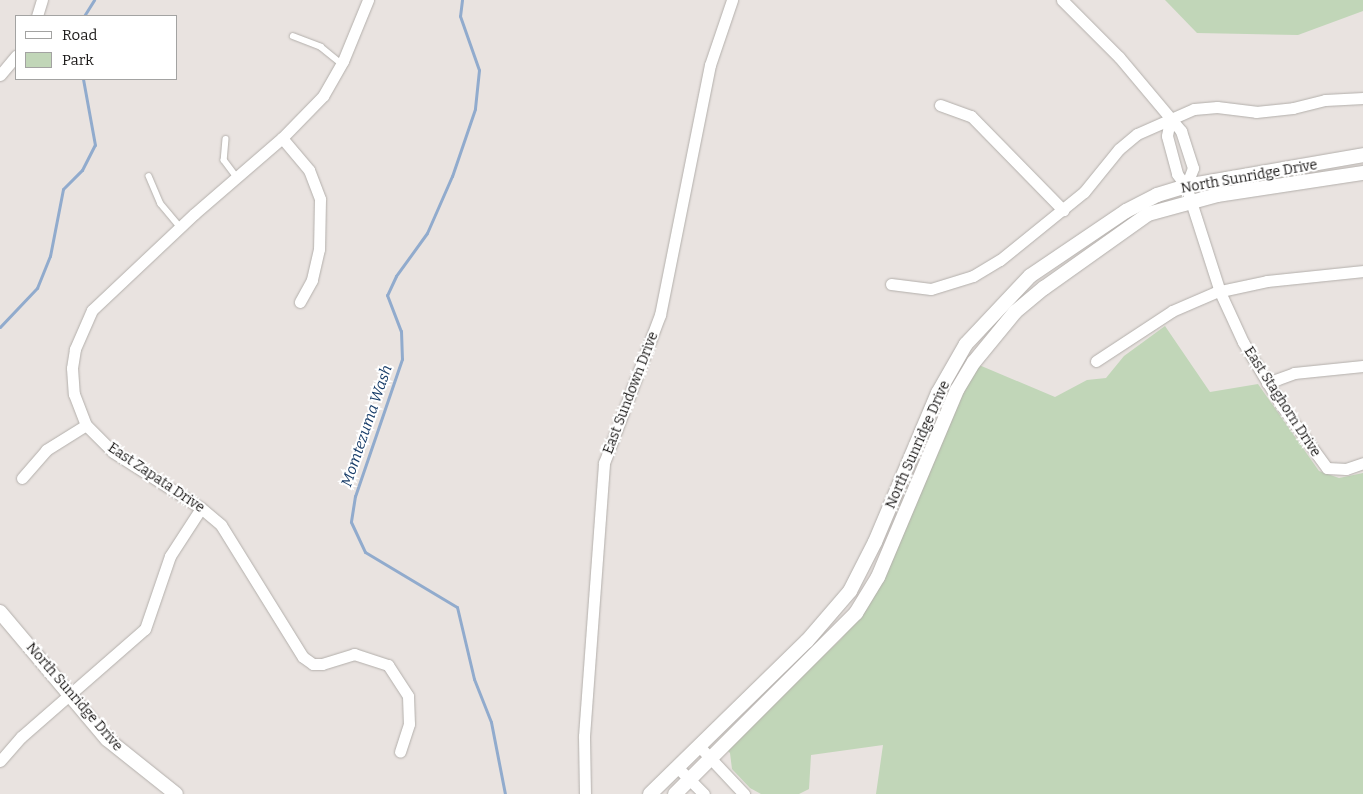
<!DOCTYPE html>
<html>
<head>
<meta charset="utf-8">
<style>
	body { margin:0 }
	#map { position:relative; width:1363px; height:794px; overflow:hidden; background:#e9e3e0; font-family:Bitter,serif }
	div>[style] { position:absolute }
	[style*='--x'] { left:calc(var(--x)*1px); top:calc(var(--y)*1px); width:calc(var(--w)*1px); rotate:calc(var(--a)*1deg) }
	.green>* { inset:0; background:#c1d6b8 }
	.stream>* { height:3px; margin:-1.5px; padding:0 1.5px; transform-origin:1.5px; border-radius:1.5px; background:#91abcd }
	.roads { filter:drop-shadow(0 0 1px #b3afab) drop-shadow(0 0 1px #b3afab) }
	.service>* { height:5.5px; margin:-2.75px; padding:0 2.75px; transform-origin:2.75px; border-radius:2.75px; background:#fff }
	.minor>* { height:11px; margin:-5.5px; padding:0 5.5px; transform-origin:5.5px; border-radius:5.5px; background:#fff }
	.tertiary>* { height:14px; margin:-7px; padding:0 7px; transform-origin:7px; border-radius:7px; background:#fff }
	span { translate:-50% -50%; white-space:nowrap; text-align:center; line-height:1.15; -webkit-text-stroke:4px #fff; paint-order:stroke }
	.street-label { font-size:14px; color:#1a1817 }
	.water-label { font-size:15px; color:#183d69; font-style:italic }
	.legend { position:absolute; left:15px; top:15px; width:162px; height:65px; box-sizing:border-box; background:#fff; border:1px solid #a3a3a2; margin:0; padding:6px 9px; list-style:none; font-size:15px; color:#1a1817 }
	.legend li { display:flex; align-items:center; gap:10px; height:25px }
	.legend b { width:25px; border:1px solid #a3a3a2 }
</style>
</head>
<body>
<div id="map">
	<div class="green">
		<div style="clip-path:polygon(1165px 0,1363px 0,1363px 11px,1298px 35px,1197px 33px)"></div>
		<div style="clip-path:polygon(1165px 326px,1210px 392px,1258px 384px,1319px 471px,1339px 478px,1363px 473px,1363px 794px,876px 794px,883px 745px,811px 755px,809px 789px,799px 794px,761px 794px,750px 788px,732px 769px,730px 753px,726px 749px,841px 639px,868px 606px,957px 404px,979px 365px,1055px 397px,1087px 380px,1106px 378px,1124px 356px)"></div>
	</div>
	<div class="stream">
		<div style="--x:462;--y:0;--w:16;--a:97"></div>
		<div style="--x:460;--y:16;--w:57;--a:70.6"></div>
		<div style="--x:479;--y:70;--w:39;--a:96"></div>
		<div style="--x:475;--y:109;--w:71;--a:108.9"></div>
		<div style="--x:452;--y:176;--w:62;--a:113.7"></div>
		<div style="--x:427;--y:233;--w:53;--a:125.8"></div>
		<div style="--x:396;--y:276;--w:21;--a:115"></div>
		<div style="--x:387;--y:295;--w:39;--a:69"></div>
		<div style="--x:401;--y:331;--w:28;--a:88"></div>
		<div style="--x:402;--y:359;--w:145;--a:108.9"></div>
		<div style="--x:355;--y:496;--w:26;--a:99"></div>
		<div style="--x:351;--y:522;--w:33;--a:65"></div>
		<div style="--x:365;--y:552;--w:107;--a:30.9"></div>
		<div style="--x:457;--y:607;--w:74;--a:76.7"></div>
		<div style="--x:474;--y:679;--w:46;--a:68.4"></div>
		<div style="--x:491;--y:722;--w:73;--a:79"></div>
		<div style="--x:84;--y:16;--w:19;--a:-58"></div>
		<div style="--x:0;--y:327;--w:54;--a:-46.5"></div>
		<div style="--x:37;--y:288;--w:35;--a:-68"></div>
		<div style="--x:50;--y:256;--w:68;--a:-79"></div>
		<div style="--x:63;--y:189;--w:27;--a:-45"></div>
		<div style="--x:82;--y:170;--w:28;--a:-63"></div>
		<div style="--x:95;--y:145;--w:67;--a:-100.3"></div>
	</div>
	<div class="roads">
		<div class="service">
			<div style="--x:293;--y:36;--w:30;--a:21"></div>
			<div style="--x:321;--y:47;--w:27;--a:39"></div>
			<div style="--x:226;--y:139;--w:21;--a:95"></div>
			<div style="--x:224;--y:160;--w:21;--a:53"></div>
			<div style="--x:149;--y:176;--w:30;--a:67"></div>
			<div style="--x:161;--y:204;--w:30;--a:50"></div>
		</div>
		<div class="minor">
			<div style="--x:368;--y:0;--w:66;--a:112.3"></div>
			<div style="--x:343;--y:61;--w:40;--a:119.7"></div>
			<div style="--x:323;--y:96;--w:59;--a:134.3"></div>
			<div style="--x:282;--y:138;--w:116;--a:139.2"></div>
			<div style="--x:194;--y:214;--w:140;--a:136.7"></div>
			<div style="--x:92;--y:310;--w:43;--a:113.6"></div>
			<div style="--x:75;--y:349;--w:19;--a:99"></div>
			<div style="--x:72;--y:368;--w:26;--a:86"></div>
			<div style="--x:74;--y:394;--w:33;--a:69"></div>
			<div style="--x:86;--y:425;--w:38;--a:45"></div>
			<div style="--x:113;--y:452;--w:104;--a:32.5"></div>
			<div style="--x:201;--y:508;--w:26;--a:40"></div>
			<div style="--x:221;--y:525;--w:155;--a:58.2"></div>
			<div style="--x:303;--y:657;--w:12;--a:35"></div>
			<div style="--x:313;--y:664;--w:9;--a:0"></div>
			<div style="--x:322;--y:664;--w:34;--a:-17"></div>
			<div style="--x:354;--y:654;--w:36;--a:18"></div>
			<div style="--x:388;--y:665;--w:37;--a:57"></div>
			<div style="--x:408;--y:696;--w:28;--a:88"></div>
			<div style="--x:409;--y:724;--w:29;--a:108"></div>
			<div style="--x:1062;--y:0;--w:81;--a:45"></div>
			<div style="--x:1119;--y:57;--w:97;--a:50"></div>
			<div style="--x:1181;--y:131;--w:39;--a:72"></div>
			<div style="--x:1193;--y:168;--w:19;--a:111"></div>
			<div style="--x:37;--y:16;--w:17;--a:-73"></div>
			<div style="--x:0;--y:75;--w:25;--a:-50"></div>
			<div style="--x:940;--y:105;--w:33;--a:20"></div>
			<div style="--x:971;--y:116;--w:132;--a:45.6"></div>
			<div style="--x:1170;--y:120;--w:16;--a:101"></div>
			<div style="--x:1167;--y:136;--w:39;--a:75"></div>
			<div style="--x:1177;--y:174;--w:15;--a:53"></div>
			<div style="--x:1186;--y:186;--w:111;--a:72.2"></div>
			<div style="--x:1220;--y:292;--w:55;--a:65.3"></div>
			<div style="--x:1243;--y:342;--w:74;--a:58.9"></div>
			<div style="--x:1281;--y:405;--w:78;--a:53.9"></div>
			<div style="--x:1327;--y:468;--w:19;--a:3"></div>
			<div style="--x:1346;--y:469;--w:18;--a:-19"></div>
			<div style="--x:282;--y:138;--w:42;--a:49.8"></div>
			<div style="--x:309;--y:170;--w:31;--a:69"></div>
			<div style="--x:320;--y:199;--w:50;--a:91.1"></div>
			<div style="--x:319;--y:249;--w:32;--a:103"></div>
			<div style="--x:312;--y:280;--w:25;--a:119"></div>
			<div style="--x:891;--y:284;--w:40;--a:7.1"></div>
			<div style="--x:931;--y:289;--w:44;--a:-17.2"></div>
			<div style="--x:973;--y:276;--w:31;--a:-31"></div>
			<div style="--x:1000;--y:260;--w:108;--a:-39"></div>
			<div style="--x:1084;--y:192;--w:55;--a:-50.9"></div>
			<div style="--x:1119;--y:149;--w:23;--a:-40"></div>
			<div style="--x:1137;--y:134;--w:62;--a:-23.7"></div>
			<div style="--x:1194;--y:109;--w:23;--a:-5"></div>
			<div style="--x:1217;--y:107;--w:39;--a:7"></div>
			<div style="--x:1256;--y:112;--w:37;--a:-6"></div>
			<div style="--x:1293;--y:108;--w:33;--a:-14"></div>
			<div style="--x:1325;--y:100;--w:38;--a:-3"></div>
			<div style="--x:1096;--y:361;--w:91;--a:-33.3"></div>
			<div style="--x:1172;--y:311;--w:48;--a:-23.4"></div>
			<div style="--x:1216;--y:292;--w:52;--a:-12.2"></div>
			<div style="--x:1267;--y:281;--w:97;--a:-5.9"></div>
			<div style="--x:1267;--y:383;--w:29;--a:-20"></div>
			<div style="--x:1294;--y:373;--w:69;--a:-5.8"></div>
			<div style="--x:22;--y:478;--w:37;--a:-49"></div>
			<div style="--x:46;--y:450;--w:47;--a:-32"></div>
			<div style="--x:699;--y:746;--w:66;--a:46.8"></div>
			<div style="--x:0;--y:761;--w:32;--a:-49"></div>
			<div style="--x:21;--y:737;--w:164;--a:-41.1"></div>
			<div style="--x:145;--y:629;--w:77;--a:-71.1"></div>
			<div style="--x:170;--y:556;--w:57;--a:-57.1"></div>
			<div style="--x:677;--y:767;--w:38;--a:45"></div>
			<div style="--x:585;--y:794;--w:58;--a:-91"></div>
			<div style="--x:584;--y:736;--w:274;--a:-85.8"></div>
			<div style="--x:604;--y:463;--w:158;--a:-69.3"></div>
			<div style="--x:660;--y:315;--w:255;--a:-78.7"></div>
			<div style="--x:710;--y:65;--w:69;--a:-71.3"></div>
		</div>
		<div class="tertiary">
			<div style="--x:0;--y:612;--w:166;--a:49.9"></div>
			<div style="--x:107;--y:739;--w:88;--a:38.6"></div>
			<div style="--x:650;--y:794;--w:219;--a:-44.3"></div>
			<div style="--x:807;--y:641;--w:66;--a:-49.3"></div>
			<div style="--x:850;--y:591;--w:55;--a:-63"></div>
			<div style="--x:875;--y:542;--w:162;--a:-67.1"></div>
			<div style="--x:938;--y:393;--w:56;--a:-60.3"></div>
			<div style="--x:966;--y:344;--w:93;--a:-46.7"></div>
			<div style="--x:1030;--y:276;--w:116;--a:-34.1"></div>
			<div style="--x:1126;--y:211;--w:35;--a:-27"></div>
			<div style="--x:1157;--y:195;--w:30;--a:-17"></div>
			<div style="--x:1186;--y:186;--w:180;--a:-9.9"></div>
			<div style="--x:675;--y:794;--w:256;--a:-45"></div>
			<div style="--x:856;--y:613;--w:42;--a:-58.6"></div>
			<div style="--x:878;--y:577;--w:203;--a:-67.1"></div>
			<div style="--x:957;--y:390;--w:33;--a:-59"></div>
			<div style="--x:974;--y:362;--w:65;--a:-50.6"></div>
			<div style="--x:1015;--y:312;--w:38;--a:-40"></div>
			<div style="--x:1044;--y:288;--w:128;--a:-35.4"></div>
			<div style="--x:1148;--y:214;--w:72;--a:-15.4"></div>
			<div style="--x:1217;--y:195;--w:148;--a:-8.6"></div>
		</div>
	</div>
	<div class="street-label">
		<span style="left:1249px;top:177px;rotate:-10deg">North Sunridge Drive</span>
		<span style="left:631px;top:393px;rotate:-69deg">East Sundown Drive</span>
		<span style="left:1282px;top:402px;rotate:57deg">East Staghorn Drive</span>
		<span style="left:918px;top:445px;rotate:-66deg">North Sunridge Drive</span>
		<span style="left:156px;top:478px;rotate:34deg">East Zapata Drive</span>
		<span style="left:74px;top:697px;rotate:49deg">North Sunridge Drive</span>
	</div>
	<div class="water-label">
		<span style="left:367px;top:426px;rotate:-71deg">Momtezuma Wash</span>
	</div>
	<ul class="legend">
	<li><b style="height:6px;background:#fff"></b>Road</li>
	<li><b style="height:14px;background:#c1d6b8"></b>Park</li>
	</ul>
</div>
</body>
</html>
